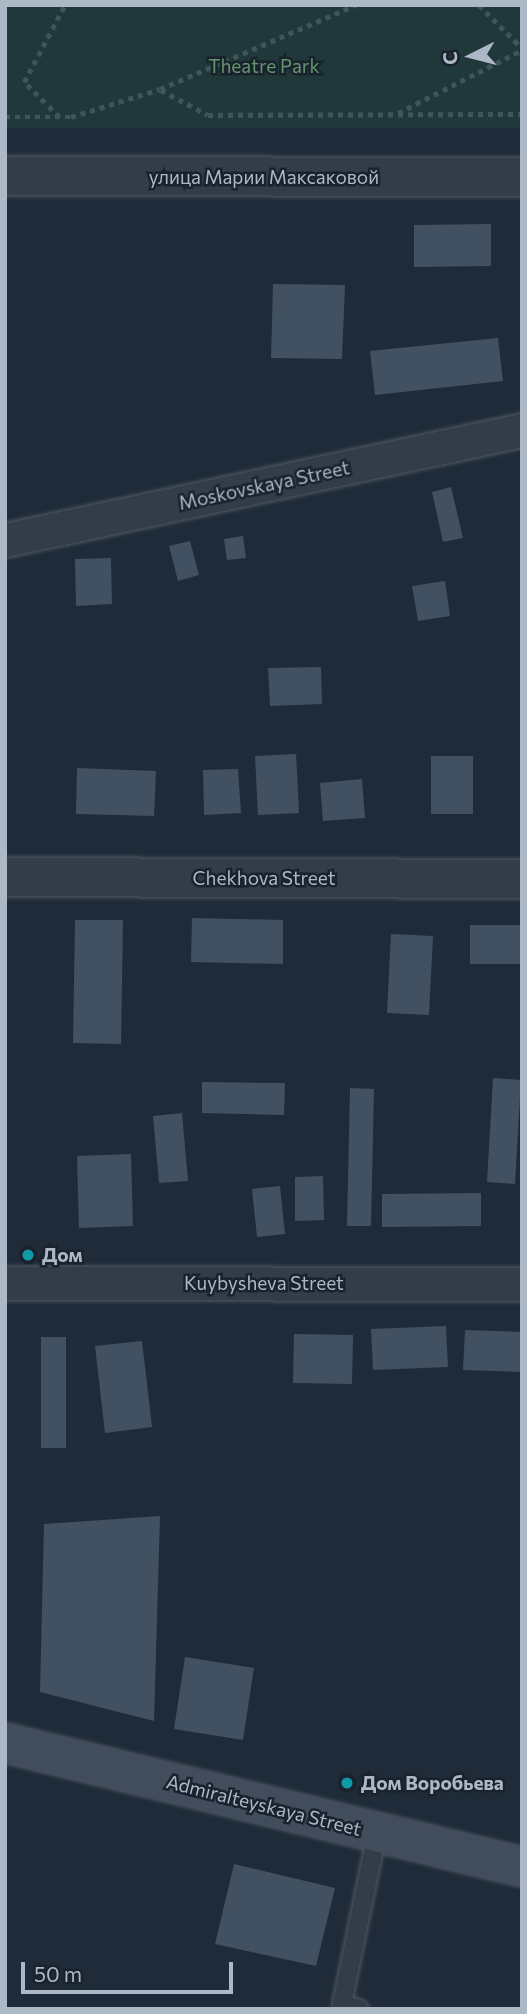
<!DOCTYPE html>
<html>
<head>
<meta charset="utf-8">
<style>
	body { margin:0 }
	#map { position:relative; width:527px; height:2014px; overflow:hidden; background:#1f2b39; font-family:Commissioner,sans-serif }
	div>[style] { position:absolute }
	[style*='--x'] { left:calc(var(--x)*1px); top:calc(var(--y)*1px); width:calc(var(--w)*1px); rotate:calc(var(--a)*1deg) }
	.green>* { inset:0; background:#21383a }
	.building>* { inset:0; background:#425161 }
	.path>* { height:4.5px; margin-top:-2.25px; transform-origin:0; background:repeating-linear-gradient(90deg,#3f5557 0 5px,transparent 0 10px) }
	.roads { filter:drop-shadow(0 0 2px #4e5864) drop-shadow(0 0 2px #4e5864) }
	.service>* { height:18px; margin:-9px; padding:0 9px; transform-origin:9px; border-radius:9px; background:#333d49 }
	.minor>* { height:33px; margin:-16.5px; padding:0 16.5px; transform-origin:16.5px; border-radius:16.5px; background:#333d49 }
	.tertiary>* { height:38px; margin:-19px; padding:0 19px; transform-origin:19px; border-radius:19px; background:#333d49 }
	.secondary>* { height:38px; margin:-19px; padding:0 19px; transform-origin:19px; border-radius:19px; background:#414c5c }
	.dots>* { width:19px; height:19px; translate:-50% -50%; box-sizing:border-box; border:4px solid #19222d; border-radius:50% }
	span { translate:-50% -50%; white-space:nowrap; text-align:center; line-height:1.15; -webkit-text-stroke:5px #19222d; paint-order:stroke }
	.park-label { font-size:19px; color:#64976e }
	.street-label { font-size:19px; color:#adb8c6 }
	.poi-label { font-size:19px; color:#adb8c6; font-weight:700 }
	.left { translate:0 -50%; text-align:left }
	.frame { position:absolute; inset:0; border:7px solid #adb8c6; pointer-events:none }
	.north { position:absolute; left:436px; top:21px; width:70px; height:70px; -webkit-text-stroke:5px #19222d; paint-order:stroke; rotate:264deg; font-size:19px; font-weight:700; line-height:28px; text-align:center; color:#adb8c6 }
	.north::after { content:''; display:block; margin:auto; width:24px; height:32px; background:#adb8c6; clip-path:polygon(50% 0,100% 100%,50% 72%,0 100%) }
	.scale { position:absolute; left:21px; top:1962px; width:212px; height:32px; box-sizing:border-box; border:4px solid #adb8c6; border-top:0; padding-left:9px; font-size:21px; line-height:24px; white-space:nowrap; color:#adb8c6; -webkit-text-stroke:5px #19222d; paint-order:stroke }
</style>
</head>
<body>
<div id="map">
	<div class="green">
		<div style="clip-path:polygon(5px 5px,522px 5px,522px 128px,5px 128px)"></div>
	</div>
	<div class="building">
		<div style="clip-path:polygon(491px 224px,491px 266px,414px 267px,414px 225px)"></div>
		<div style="clip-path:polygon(273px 284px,345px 285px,342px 359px,271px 358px)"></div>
		<div style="clip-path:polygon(498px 338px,503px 381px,375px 395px,370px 351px)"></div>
		<div style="clip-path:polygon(451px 487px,463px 538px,443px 542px,432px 492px)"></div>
		<div style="clip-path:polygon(243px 536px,246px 558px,227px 560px,224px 539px)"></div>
		<div style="clip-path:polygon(190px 541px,199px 575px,178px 581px,169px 546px)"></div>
		<div style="clip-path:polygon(111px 558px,112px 604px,76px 606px,75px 559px)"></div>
		<div style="clip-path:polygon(445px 581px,450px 616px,418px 621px,412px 586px)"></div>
		<div style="clip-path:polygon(321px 667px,322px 704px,270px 706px,268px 668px)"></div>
		<div style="clip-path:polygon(296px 754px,299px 813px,258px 815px,255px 756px)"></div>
		<div style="clip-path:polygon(431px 756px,473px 756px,473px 814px,431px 814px)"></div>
		<div style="clip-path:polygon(77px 768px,156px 771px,154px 816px,76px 814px)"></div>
		<div style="clip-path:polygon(238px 769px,241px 813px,204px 815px,203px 770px)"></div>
		<div style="clip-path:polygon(362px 779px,365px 818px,323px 821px,320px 783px)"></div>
		<div style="clip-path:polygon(192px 918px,283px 920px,283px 964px,191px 962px)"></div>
		<div style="clip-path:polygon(75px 920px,123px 920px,121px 1044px,73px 1043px)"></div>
		<div style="clip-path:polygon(470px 925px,522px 925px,522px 964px,470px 964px)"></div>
		<div style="clip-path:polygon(391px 934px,433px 936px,429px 1015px,387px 1013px)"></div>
		<div style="clip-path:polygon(493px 1078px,521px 1080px,515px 1184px,487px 1182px)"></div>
		<div style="clip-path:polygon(202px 1082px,285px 1083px,284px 1115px,202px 1113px)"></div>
		<div style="clip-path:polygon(350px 1088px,374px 1089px,371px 1226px,347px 1226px)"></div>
		<div style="clip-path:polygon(182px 1113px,188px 1181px,159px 1183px,153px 1116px)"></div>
		<div style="clip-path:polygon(131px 1154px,133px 1226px,79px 1228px,77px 1156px)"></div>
		<div style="clip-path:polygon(323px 1176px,324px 1220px,295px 1221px,295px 1177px)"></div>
		<div style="clip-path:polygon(280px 1186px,285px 1234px,257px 1237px,252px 1189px)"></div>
		<div style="clip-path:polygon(481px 1193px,481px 1226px,382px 1227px,382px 1194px)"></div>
		<div style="clip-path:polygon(446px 1326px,448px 1367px,373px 1370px,371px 1329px)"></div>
		<div style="clip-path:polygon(465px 1330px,522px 1332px,522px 1372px,463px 1370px)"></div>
		<div style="clip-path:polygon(294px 1334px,353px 1335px,352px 1384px,293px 1383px)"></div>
		<div style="clip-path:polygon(41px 1337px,66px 1337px,66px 1448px,41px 1448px)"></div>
		<div style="clip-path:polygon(142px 1341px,152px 1427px,105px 1433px,95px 1346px)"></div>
		<div style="clip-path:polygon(160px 1516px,154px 1721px,40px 1692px,44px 1524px)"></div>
		<div style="clip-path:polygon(185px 1657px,254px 1668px,243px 1740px,174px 1729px)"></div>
		<div style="clip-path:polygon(234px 1864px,335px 1888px,316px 1966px,215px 1944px)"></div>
	</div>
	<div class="path">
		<div style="--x:479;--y:5;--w:61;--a:45"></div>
		<div style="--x:161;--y:90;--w:53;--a:28"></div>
		<div style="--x:208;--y:115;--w:314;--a:-0.2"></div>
		<div style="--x:398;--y:113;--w:139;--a:-26.9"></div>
		<div style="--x:5;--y:117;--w:66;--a:0"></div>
		<div style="--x:71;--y:117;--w:93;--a:-17.5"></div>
		<div style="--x:160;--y:89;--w:213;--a:-23.2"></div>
		<div style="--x:59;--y:117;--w:49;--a:-135"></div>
		<div style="--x:24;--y:82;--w:87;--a:-62"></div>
	</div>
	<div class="roads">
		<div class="service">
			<div style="--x:359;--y:2009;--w:18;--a:-164"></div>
			<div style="--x:342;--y:2004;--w:175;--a:-78.4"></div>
		</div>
		<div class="minor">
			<div style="--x:5;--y:540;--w:529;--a:-12.01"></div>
			<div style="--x:5;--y:1283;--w:517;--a:0.11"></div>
		</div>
		<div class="tertiary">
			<div style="--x:5;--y:176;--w:517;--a:0.11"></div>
			<div style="--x:5;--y:877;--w:517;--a:0.22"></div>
		</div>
		<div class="secondary">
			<div style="--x:5;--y:1743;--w:532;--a:13.49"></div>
		</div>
	</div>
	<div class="dots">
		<div style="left:28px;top:1255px;background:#0f9aa8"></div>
		<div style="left:347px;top:1783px;background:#0f9aa8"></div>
	</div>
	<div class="park-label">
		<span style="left:264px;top:66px">Theatre Park</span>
	</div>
	<div class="street-label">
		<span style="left:264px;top:177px">улица Марии Максаковой</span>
		<span style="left:264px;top:485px;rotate:-12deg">Moskovskaya Street</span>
		<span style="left:264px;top:878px">Chekhova Street</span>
		<span style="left:264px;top:1283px">Kuybysheva Street</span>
		<span style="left:264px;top:1805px;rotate:14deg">Admiralteyskaya Street</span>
	</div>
	<div class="poi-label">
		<span class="left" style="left:42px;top:1255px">Дом</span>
		<span class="left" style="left:361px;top:1783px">Дом Воробьева</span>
	</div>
	<div class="frame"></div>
	<div class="north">С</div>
	<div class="scale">50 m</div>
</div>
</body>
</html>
